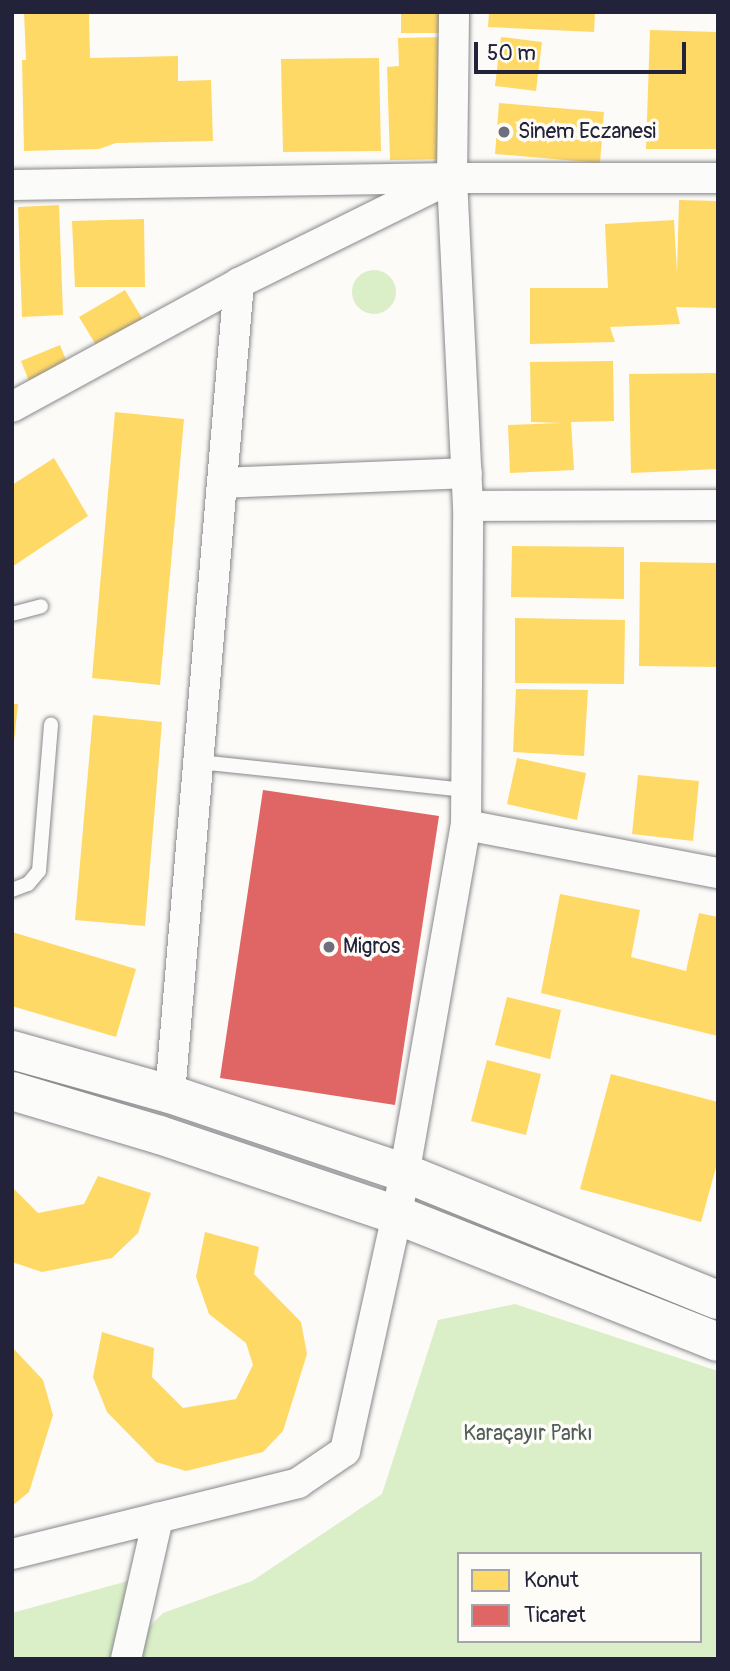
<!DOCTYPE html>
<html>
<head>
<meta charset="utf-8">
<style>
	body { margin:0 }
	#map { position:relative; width:730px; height:1671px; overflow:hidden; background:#fcfbf8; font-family:Pangolin,sans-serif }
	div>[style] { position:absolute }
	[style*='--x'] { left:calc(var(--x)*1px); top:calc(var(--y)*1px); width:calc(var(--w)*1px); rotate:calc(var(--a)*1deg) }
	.green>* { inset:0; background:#daefc8 }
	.round { border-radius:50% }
	.homes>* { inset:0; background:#ffd966 }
	.shops>* { inset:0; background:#e06666 }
	.roads { filter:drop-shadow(0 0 2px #88888c) drop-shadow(0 0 2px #88888c) }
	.lane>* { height:14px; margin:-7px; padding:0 7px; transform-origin:7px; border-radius:7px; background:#fbfbf9 }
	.street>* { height:30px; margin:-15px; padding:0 15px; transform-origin:15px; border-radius:15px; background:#fbfbf9 }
	.secondary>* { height:38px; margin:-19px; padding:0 19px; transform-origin:19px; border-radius:19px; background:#fbfbf9 }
	.dots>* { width:19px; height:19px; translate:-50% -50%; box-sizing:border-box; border:4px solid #fdfcf7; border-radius:50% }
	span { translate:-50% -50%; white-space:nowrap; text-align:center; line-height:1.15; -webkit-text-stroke:7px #fdfcf7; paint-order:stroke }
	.poi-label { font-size:21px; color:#22223b }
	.left { translate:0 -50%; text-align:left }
	.park-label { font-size:21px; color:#515d5a }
	.frame { position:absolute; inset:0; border:14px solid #22223b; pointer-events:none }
	.legend { position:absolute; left:457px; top:1552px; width:245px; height:91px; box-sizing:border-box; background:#fdfcf7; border:2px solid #a5a5ac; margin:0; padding:9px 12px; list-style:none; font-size:21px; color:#22223b }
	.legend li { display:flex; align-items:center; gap:14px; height:35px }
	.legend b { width:35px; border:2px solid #a5a5ac }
	.scale { position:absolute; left:474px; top:42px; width:212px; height:32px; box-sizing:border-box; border:4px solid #22223b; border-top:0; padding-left:9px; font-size:21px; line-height:24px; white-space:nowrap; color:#22223b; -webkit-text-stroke:5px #fdfcf7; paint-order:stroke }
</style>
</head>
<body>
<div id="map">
	<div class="green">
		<div class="round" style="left:352px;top:270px;width:44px;height:44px"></div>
		<div style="clip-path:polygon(evenodd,515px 1304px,718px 1371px,718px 1659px,140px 1659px,147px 1629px,163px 1613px,252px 1581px,382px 1494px,438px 1320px,515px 1304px,459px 1554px,700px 1554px,700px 1641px,459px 1641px,459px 1554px)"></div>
		<div style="clip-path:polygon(135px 1579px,117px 1659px,12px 1659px,12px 1613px)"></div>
	</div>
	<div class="homes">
		<div style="clip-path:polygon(24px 12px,89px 12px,90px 58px,178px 56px,178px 81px,211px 80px,213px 141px,116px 143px,99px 149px,24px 151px,22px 60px,26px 60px)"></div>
		<div style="clip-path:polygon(401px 12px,444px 12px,445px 33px,401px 33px)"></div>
		<div style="clip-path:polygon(489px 12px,595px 12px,594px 32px,488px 27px)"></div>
		<div style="clip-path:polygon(650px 30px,718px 32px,718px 149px,646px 149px)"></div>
		<div style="clip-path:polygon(445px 37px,449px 159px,390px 160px,387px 67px,399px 66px,398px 38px)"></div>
		<div style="clip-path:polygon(501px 37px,542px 42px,536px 91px,495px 86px)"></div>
		<div style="clip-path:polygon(379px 58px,381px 151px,283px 152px,281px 59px)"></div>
		<div style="clip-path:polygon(499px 103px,604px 112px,600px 163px,495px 154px)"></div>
		<div style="clip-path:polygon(679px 200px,718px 201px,718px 308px,676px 307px,680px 324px,610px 327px,615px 342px,530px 344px,530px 288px,608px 288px,605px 224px,674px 220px,677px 272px)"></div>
		<div style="clip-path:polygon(59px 205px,63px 315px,22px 317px,18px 207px)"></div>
		<div style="clip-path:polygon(144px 219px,145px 287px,75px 287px,72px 221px)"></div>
		<div style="clip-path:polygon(125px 290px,145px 323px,99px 350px,79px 317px)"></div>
		<div style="clip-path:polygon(60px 345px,68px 365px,29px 381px,21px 361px)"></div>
		<div style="clip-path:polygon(613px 361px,614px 421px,571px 422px,574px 470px,510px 473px,508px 425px,562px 423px,531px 422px,530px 362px)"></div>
		<div style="clip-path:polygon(718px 373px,718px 469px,631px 473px,629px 374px)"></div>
		<div style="clip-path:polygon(115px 412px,184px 419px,160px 685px,92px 678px)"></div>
		<div style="clip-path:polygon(54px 458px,88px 516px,12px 567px,12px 485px)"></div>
		<div style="clip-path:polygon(512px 546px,624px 547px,624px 599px,511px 597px)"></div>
		<div style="clip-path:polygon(640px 562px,718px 563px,718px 667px,639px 666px)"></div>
		<div style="clip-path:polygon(515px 618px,625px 620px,624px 684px,515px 683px)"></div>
		<div style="clip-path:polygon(516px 689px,588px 690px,584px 756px,513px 752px)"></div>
		<div style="clip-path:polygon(12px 704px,18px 704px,14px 741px,12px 740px)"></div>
		<div style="clip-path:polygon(93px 715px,162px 722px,145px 926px,75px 920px)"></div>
		<div style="clip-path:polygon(517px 758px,586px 773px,577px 820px,507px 804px)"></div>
		<div style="clip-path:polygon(638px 775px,699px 781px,693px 841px,632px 834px)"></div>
		<div style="clip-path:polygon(560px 894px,640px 910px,631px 957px,686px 971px,699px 913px,718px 917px,718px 1036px,541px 993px)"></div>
		<div style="clip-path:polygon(12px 932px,136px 969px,116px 1037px,12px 1006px)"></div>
		<div style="clip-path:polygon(507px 997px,561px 1010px,550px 1059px,495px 1045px)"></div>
		<div style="clip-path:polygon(487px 1060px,541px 1074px,526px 1135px,471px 1121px)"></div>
		<div style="clip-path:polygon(611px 1074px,718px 1102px,718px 1160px,701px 1222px,580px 1189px)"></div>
		<div style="clip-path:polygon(98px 1176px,151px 1193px,138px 1233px,112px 1258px,42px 1272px,12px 1262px,12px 1187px,38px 1213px,84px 1204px)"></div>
		<div style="clip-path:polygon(205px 1232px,259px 1247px,254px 1274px,301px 1322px,307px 1354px,283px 1431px,263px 1452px,186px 1471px,156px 1462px,107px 1412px,93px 1377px,102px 1332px,154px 1348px,152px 1377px,183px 1408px,236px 1399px,253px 1365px,246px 1343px,209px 1314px,196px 1277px)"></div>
		<div style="clip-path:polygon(12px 1347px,43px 1380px,53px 1415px,29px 1492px,12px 1506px)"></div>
	</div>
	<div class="shops">
		<div style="clip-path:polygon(263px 790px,439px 816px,395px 1105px,220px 1078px)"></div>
	</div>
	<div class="roads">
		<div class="lane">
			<div style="--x:12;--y:614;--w:30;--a:-15"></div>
			<div style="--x:199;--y:762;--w:268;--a:6"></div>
			<div style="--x:12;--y:890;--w:17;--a:-21"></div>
			<div style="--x:28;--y:884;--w:17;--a:-50"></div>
			<div style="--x:39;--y:871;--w:147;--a:-85.3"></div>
		</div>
		<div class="street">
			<div style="--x:12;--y:185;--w:440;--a:-0.9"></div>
			<div style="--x:452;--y:178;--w:266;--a:0"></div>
			<div style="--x:12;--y:407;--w:259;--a:-28.6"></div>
			<div style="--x:239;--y:283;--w:228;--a:-26.3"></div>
			<div style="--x:222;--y:483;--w:245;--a:-2.3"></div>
			<div style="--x:468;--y:506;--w:250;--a:-0.2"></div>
			<div style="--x:466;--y:825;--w:257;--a:10.8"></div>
			<div style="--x:170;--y:1094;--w:814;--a:-85.14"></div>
			<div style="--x:12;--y:1554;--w:295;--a:-13.9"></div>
			<div style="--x:298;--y:1483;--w:57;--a:-34.2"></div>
			<div style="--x:345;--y:1451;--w:242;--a:-77.6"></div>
			<div style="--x:397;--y:1215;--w:396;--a:-80"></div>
			<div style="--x:466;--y:825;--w:319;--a:-89.6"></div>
			<div style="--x:468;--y:506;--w:328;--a:-92.8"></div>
			<div style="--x:452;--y:178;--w:166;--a:-89.3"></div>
			<div style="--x:126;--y:1659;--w:145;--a:-77.2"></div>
		</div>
		<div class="secondary">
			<div style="--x:12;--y:1050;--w:164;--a:15.6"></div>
			<div style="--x:170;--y:1094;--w:248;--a:18.6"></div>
			<div style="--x:405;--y:1173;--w:338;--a:22.1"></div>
			<div style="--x:12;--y:1091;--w:154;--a:16.6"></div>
			<div style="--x:160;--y:1135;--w:250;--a:18.7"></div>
			<div style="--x:397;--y:1215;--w:345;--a:21.6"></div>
		</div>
	</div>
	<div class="dots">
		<div style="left:504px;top:132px;background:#6e6e7d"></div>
		<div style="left:329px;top:947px;background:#6e6e7d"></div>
	</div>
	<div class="poi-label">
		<span class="left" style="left:518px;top:132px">Sinem Eczanesi</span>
		<span class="left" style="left:343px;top:947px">Migros</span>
	</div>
	<div class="park-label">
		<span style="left:528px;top:1434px">Karaçayır Parkı</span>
	</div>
	<div class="frame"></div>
	<ul class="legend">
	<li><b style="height:19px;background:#ffd966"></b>Konut</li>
	<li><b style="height:19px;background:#e06666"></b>Ticaret</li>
	</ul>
	<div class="scale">50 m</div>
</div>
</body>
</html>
